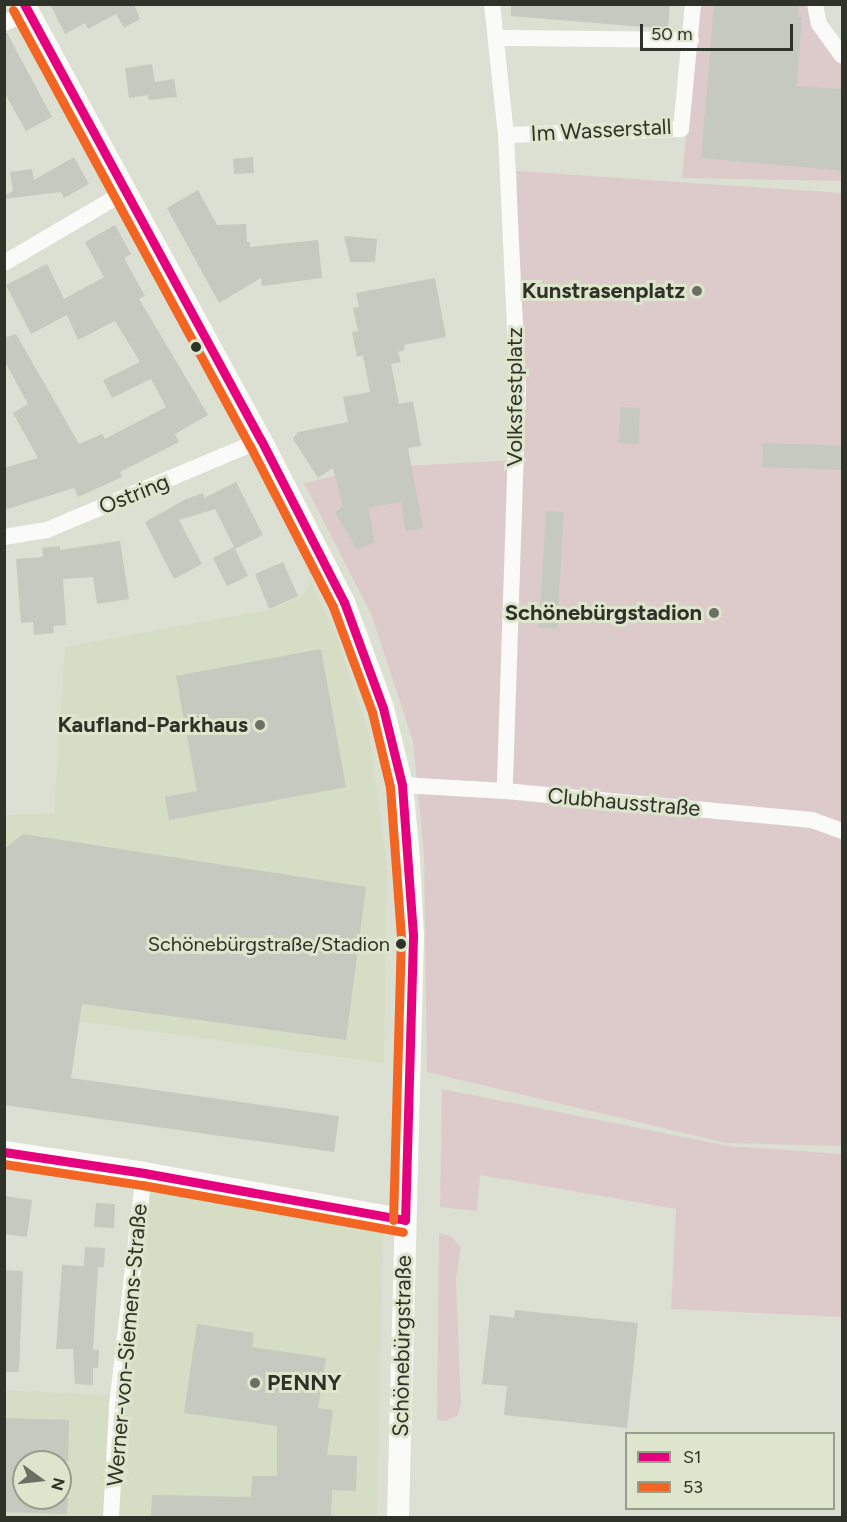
<!DOCTYPE html>
<html>
<head>
<meta charset="utf-8">
<style>
	body { margin:0 }
	#map { position:relative; width:847px; height:1522px; overflow:hidden; background:#dce0d3; font-family:Figtree,sans-serif }
	div>[style] { position:absolute }
	[style*='--x'] { left:calc(var(--x)*1px); top:calc(var(--y)*1px); width:calc(var(--w)*1px); rotate:calc(var(--a)*1deg) }
	.built>* { inset:0; background:#d5ddc5 }
	.green>* { inset:0; background:#ddcbcb }
	.building>* { inset:0; background:#c5c9bf }
	.street>* { height:16px; margin:-8px; padding:0 8px; transform-origin:8px; border-radius:8px; background:#fafaf8 }
	.secondary>* { height:22px; margin:-11px; padding:0 11px; transform-origin:11px; border-radius:11px; background:#fafaf8 }
	.bus-1>* { height:9px; margin:-4.5px; padding:0 4.5px; transform-origin:4.5px; border-radius:4.5px; background:#e5007d }
	.bus-2>* { height:9px; margin:-4.5px; padding:0 4.5px; transform-origin:4.5px; border-radius:4.5px; background:#f26522 }
	.dots>* { width:16px; height:16px; translate:-50% -50%; box-sizing:border-box; border:3px solid #dde6cd; border-radius:50% }
	span { translate:-50% -50%; white-space:nowrap; text-align:center; line-height:1.15; -webkit-text-stroke:6px #dde6cd; paint-order:stroke }
	.bus-label { font-size:20px; color:#2f3228 }
	.right { translate:-100% -50%; text-align:right }
	.street-label { font-size:22px; color:#2f3228 }
	.poi-label { font-size:22px; color:#2f3228; font-weight:700 }
	.left { translate:0 -50%; text-align:left }
	.frame { position:absolute; inset:0; border:6px solid #2f3228; pointer-events:none }
	.legend { position:absolute; left:625px; top:1432px; width:210px; height:78px; box-sizing:border-box; background:#dde6cd; border:2px solid #979e8b; margin:0; padding:8px 10px; list-style:none; font-size:18px; color:#2f3228 }
	.legend li { display:flex; align-items:center; gap:12px; height:30px }
	.legend b { width:30px; border:2px solid #979e8b }
	.north { position:absolute; left:12px; top:1450px; width:60px; height:60px; box-sizing:border-box; background:#dde6cd; border:2px solid #979e8b; border-radius:50%; rotate:105deg; font-size:16px; font-weight:700; line-height:24px; text-align:center; color:#2f3228 }
	.north::after { content:''; display:block; margin:auto; width:21px; height:27px; background:#6c6f64; clip-path:polygon(50% 0,100% 100%,50% 72%,0 100%) }
	.scale { position:absolute; left:640px; top:24px; width:153px; height:27px; box-sizing:border-box; border:3px solid #2f3228; border-top:0; padding-left:8px; font-size:18px; line-height:21px; white-space:nowrap; color:#2f3228; -webkit-text-stroke:4px #dde6cd; paint-order:stroke }
</style>
</head>
<body>
<div id="map">
	<div class="built">
		<div style="clip-path:polygon(311px 581px,336px 635px,369px 734px,387px 864px,384px 1063px,5px 1011px,5px 815px,54px 813px,65px 647px,269px 610px,304px 595px)"></div>
		<div style="clip-path:polygon(evenodd,151px 1188px,383px 1227px,377px 1517px,5px 1517px,4px 1390px,126px 1396px,151px 1188px,24px 1462px,60px 1462px,60px 1498px,24px 1498px,24px 1462px)"></div>
	</div>
	<div class="green">
		<div style="clip-path:polygon(699px 5px,819px 5px,842px 48px,842px 181px,682px 178px)"></div>
		<div style="clip-path:polygon(517px 171px,842px 193px,842px 1146px,726px 1143px,427px 1072px,424px 855px,413px 741px,371px 614px,304px 483px,369px 468px,516px 460px)"></div>
		<div style="clip-path:polygon(442px 1089px,729px 1146px,842px 1154px,842px 1317px,671px 1309px,676px 1209px,480px 1175px,477px 1211px,440px 1207px)"></div>
		<div style="clip-path:polygon(439px 1233px,451px 1236px,461px 1247px,456px 1279px,461px 1405px,457px 1416px,445px 1421px,437px 1420px)"></div>
	</div>
	<div class="building">
		<div style="clip-path:polygon(50px 4px,134px 4px,140px 19px,124px 28px,116px 14px,88px 29px,85px 23px,65px 34px)"></div>
		<div style="clip-path:polygon(511px 4px,670px 4px,668px 29px,511px 16px)"></div>
		<div style="clip-path:polygon(714px 4px,799px 4px,798px 17px,802px 17px,797px 86px,843px 89px,843px 171px,701px 158px)"></div>
		<div style="clip-path:polygon(4px 33px,7px 33px,52px 117px,26px 131px,4px 92px)"></div>
		<div style="clip-path:polygon(152px 64px,155px 82px,174px 79px,177px 97px,149px 100px,148px 95px,129px 98px,125px 68px)"></div>
		<div style="clip-path:polygon(74px 157px,89px 184px,64px 198px,61px 192px,4px 199px,4px 196px,13px 191px,10px 172px,32px 169px,34px 180px)"></div>
		<div style="clip-path:polygon(253px 157px,254px 173px,234px 174px,233px 159px)"></div>
		<div style="clip-path:polygon(198px 190px,217px 225px,246px 224px,247px 242px,250px 242px,250px 247px,318px 240px,322px 278px,262px 286px,261px 278px,219px 303px,167px 208px)"></div>
		<div style="clip-path:polygon(115px 225px,131px 254px,124px 258px,145px 296px,139px 299px,208px 415px,175px 434px,179px 442px,120px 472px,122px 477px,78px 497px,74px 488px,4px 510px,4px 468px,38px 458px,13px 413px,28px 404px,4px 360px,4px 338px,16px 334px,79px 444px,102px 434px,105px 439px,166px 407px,151px 379px,112px 398px,103px 380px,140px 362px,115px 321px,78px 340px,67px 315px,31px 334px,6px 285px,47px 264px,64px 299px,104px 277px,85px 242px)"></div>
		<div style="clip-path:polygon(344px 236px,377px 239px,375px 262px,350px 262px)"></div>
		<div style="clip-path:polygon(435px 278px,446px 337px,404px 345px,405px 350px,398px 352px,401px 362px,391px 364px,399px 404px,413px 401px,421px 446px,408px 448px,423px 528px,406px 531px,401px 502px,368px 508px,375px 542px,357px 550px,335px 512px,343px 506px,333px 468px,318px 478px,293px 439px,298px 432px,348px 422px,343px 397px,370px 392px,363px 355px,357px 357px,352px 332px,358px 331px,353px 308px,359px 307px,356px 293px)"></div>
		<div style="clip-path:polygon(620px 407px,640px 408px,639px 444px,619px 443px)"></div>
		<div style="clip-path:polygon(763px 443px,843px 446px,843px 470px,762px 467px)"></div>
		<div style="clip-path:polygon(236px 482px,263px 535px,235px 549px,248px 576px,227px 586px,213px 558px,234px 547px,215px 509px,179px 520px,202px 564px,174px 579px,145px 522px,186px 499px,203px 493px,204px 498px)"></div>
		<div style="clip-path:polygon(546px 511px,564px 512px,557px 629px,539px 628px)"></div>
		<div style="clip-path:polygon(120px 541px,129px 599px,97px 604px,93px 577px,63px 579px,66px 625px,53px 626px,54px 633px,34px 635px,33px 622px,21px 623px,16px 559px,43px 557px,42px 548px,60px 546px,60px 550px)"></div>
		<div style="clip-path:polygon(283px 562px,298px 596px,269px 609px,255px 574px)"></div>
		<div style="clip-path:polygon(321px 649px,346px 787px,169px 820px,165px 797px,197px 791px,176px 676px)"></div>
		<div style="clip-path:polygon(23px 834px,366px 887px,346px 1040px,82px 1004px,71px 1078px,339px 1116px,334px 1152px,4px 1105px,4px 849px)"></div>
		<div style="clip-path:polygon(4px 1196px,32px 1200px,27px 1237px,4px 1234px)"></div>
		<div style="clip-path:polygon(96px 1203px,115px 1204px,114px 1228px,94px 1227px)"></div>
		<div style="clip-path:polygon(85px 1247px,105px 1248px,104px 1267px,98px 1267px,93px 1350px,99px 1350px,98px 1368px,93px 1368px,93px 1385px,75px 1384px,73px 1349px,56px 1349px,62px 1265px,84px 1266px)"></div>
		<div style="clip-path:polygon(4px 1270px,23px 1271px,19px 1372px,4px 1372px)"></div>
		<div style="clip-path:polygon(515px 1310px,638px 1323px,627px 1428px,504px 1415px,507px 1386px,482px 1384px,490px 1315px,514px 1318px)"></div>
		<div style="clip-path:polygon(197px 1324px,254px 1333px,252px 1347px,326px 1358px,318px 1408px,333px 1410px,327px 1455px,357px 1456px,356px 1491px,332px 1490px,331px 1518px,151px 1518px,152px 1495px,251px 1497px,252px 1476px,277px 1476px,277px 1426px,184px 1413px)"></div>
		<div style="clip-path:polygon(4px 1418px,69px 1420px,68px 1462px,24px 1462px,24px 1498px,68px 1498px,67px 1514px,4px 1512px)"></div>
	</div>
	<div class="street">
		<div style="--x:492;--y:4;--w:132;--a:83.9"></div>
		<div style="--x:506;--y:135;--w:254;--a:87.3"></div>
		<div style="--x:518;--y:389;--w:402;--a:91.9"></div>
		<div style="--x:815;--y:4;--w:20;--a:79"></div>
		<div style="--x:819;--y:24;--w:39;--a:54"></div>
		<div style="--x:4;--y:23;--w:25;--a:-23"></div>
		<div style="--x:498;--y:38;--w:193;--a:0.6"></div>
		<div style="--x:506;--y:135;--w:175;--a:-2"></div>
		<div style="--x:681;--y:129;--w:126;--a:-84.5"></div>
		<div style="--x:4;--y:263;--w:140;--a:-30.4"></div>
		<div style="--x:4;--y:537;--w:44;--a:-9.2"></div>
		<div style="--x:47;--y:530;--w:232;--a:-22.8"></div>
		<div style="--x:402;--y:785;--w:103;--a:3.3"></div>
		<div style="--x:505;--y:791;--w:308;--a:5.4"></div>
		<div style="--x:812;--y:820;--w:32;--a:20"></div>
		<div style="--x:111;--y:1518;--w:112;--a:-86.9"></div>
		<div style="--x:117;--y:1406;--w:235;--a:-83.4"></div>
	</div>
	<div class="secondary">
		<div style="--x:24;--y:4;--w:496;--a:61.5"></div>
		<div style="--x:261;--y:440;--w:182;--a:62.9"></div>
		<div style="--x:344;--y:602;--w:113;--a:69.8"></div>
		<div style="--x:383;--y:708;--w:79;--a:76.1"></div>
		<div style="--x:402;--y:785;--w:73;--a:84.5"></div>
		<div style="--x:409;--y:858;--w:78;--a:87.1"></div>
		<div style="--x:413;--y:936;--w:582;--a:91.48"></div>
		<div style="--x:4;--y:1152;--w:142;--a:8.5"></div>
		<div style="--x:144;--y:1173;--w:265;--a:10.2"></div>
	</div>
	<div class="bus-1">
		<div style="--x:24;--y:4;--w:496;--a:61.5"></div>
		<div style="--x:261;--y:440;--w:182;--a:62.9"></div>
		<div style="--x:344;--y:602;--w:113;--a:69.8"></div>
		<div style="--x:383;--y:708;--w:79;--a:76.1"></div>
		<div style="--x:402;--y:785;--w:151;--a:85.8"></div>
		<div style="--x:413;--y:936;--w:284;--a:91.6"></div>
		<div style="--x:4;--y:1152;--w:142;--a:8.5"></div>
		<div style="--x:144;--y:1173;--w:265;--a:10.2"></div>
	</div>
	<div class="bus-2">
		<div style="--x:13;--y:10;--w:496;--a:61.5"></div>
		<div style="--x:250;--y:446;--w:181;--a:62.7"></div>
		<div style="--x:333;--y:607;--w:112;--a:69.6"></div>
		<div style="--x:372;--y:712;--w:77;--a:76.5"></div>
		<div style="--x:390;--y:787;--w:149;--a:85.8"></div>
		<div style="--x:401;--y:936;--w:284;--a:91.6"></div>
		<div style="--x:4;--y:1164;--w:140;--a:8.7"></div>
		<div style="--x:142;--y:1185;--w:265;--a:10.2"></div>
	</div>
	<div class="dots">
		<div style="left:697px;top:291px;background:#6c6f64"></div>
		<div style="left:196px;top:347px;background:#2f3228"></div>
		<div style="left:714px;top:613px;background:#6c6f64"></div>
		<div style="left:260px;top:725px;background:#6c6f64"></div>
		<div style="left:401px;top:944px;background:#2f3228"></div>
		<div style="left:255px;top:1383px;background:#6c6f64"></div>
	</div>
	<div class="bus-label">
		<span class="right" style="left:390px;top:944px">Schönebürgstraße/Stadion</span>
	</div>
	<div class="street-label">
		<span style="left:601px;top:130px;rotate:-3deg">Im Wasserstall</span>
		<span style="left:515px;top:397px;rotate:-90deg">Volksfestplatz</span>
		<span style="left:134px;top:494px;rotate:-22deg">Ostring</span>
		<span style="left:624px;top:802px;rotate:5deg">Clubhausstraße</span>
		<span style="left:127px;top:1345px;rotate:-85deg">Werner-von-Siemens-Straße</span>
		<span style="left:402px;top:1346px;rotate:-89deg">Schönebürgstraße</span>
	</div>
	<div class="poi-label">
		<span class="right" style="left:685px;top:291px">Kunstrasenplatz</span>
		<span class="right" style="left:702px;top:613px">Schönebürgstadion</span>
		<span class="right" style="left:248px;top:725px">Kaufland-Parkhaus</span>
		<span class="left" style="left:267px;top:1383px">PENNY</span>
	</div>
	<div class="frame"></div>
	<ul class="legend">
	<li><b style="height:8px;background:#e5007d"></b>S1</li>
	<li><b style="height:8px;background:#f26522"></b>53</li>
	</ul>
	<div class="north">N</div>
	<div class="scale">50 m</div>
</div>
</body>
</html>
